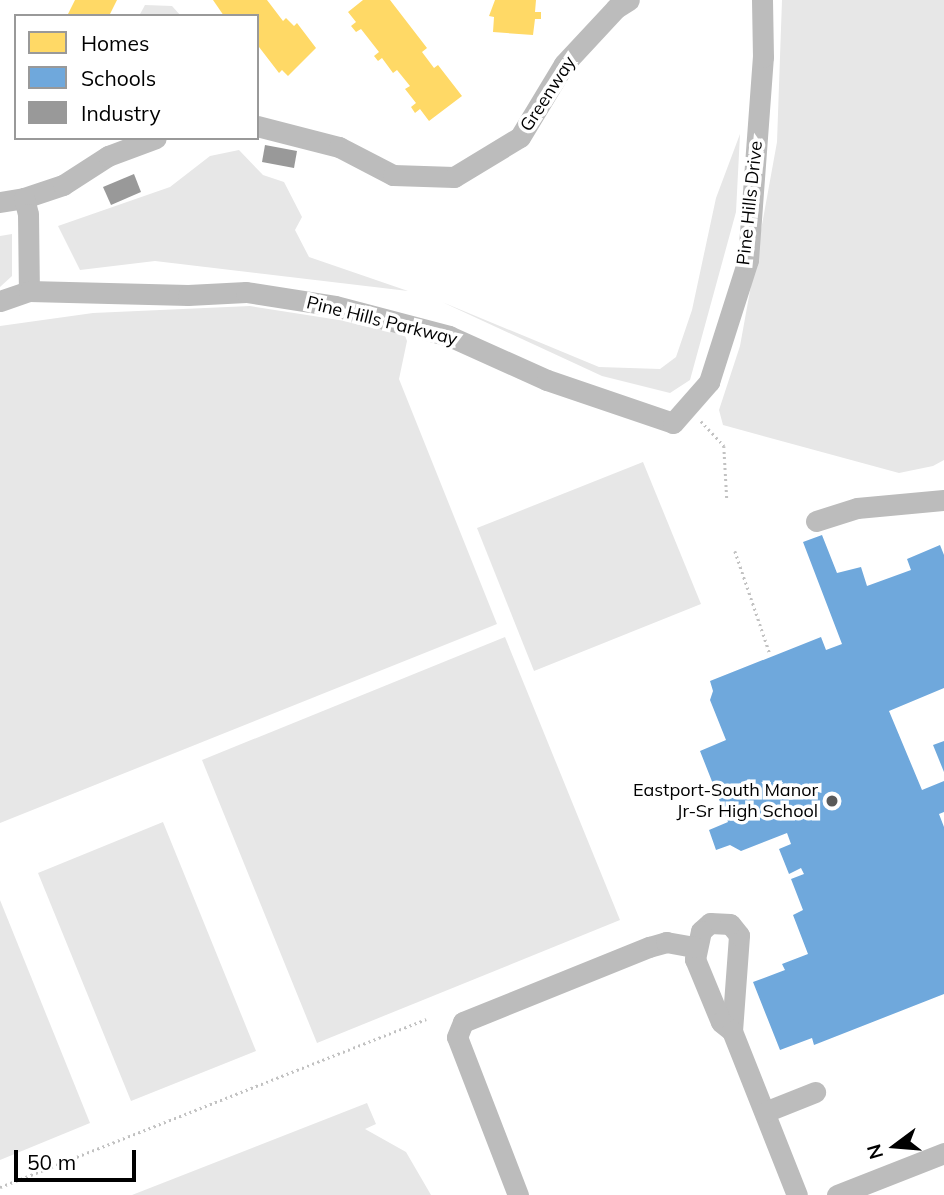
<!DOCTYPE html>
<html>
<head>
<meta charset="utf-8">
<style>
	body { margin:0 }
	#map { position:relative; width:944px; height:1195px; overflow:hidden; background:#fff; font-family:Mulish,sans-serif }
	div>[style] { position:absolute }
	[style*='--x'] { left:calc(var(--x)*1px); top:calc(var(--y)*1px); width:calc(var(--w)*1px); rotate:calc(var(--a)*1deg) }
	.green>* { inset:0; background:#e7e7e7 }
	.homes>* { inset:0; background:#ffd966 }
	.schools>* { inset:0; background:#6fa8dc }
	.industry>* { inset:0; background:#999 }
	.path>* { height:2.5px; margin-top:-1.25px; transform-origin:0; background:repeating-linear-gradient(90deg,#c2c2c2 0 2px,transparent 0 5.5px) }
	.minor>* { height:21px; margin:-10.5px; padding:0 10.5px; transform-origin:10.5px; border-radius:10.5px; background:#bcbcbc }
	.dots>* { width:19px; height:19px; translate:-50% -50%; box-sizing:border-box; border:4px solid #fff; border-radius:50% }
	span { translate:-50% -50%; white-space:nowrap; text-align:center; line-height:1.15; -webkit-text-stroke:7px #fff; paint-order:stroke }
	.street-label { font-size:18px; color:#000 }
	.poi-label { font-size:18px; color:#000 }
	.right { translate:-100% -50%; text-align:right }
	.legend { position:absolute; left:14px; top:14px; width:245px; height:126px; box-sizing:border-box; background:#fff; border:2px solid #999; margin:0; padding:9px 12px; list-style:none; font-size:21px; color:#000 }
	.legend li { display:flex; align-items:center; gap:14px; height:35px }
	.legend b { width:35px; border:2px solid #999 }
	.north { position:absolute; left:860px; top:1111px; width:70px; height:70px; -webkit-text-stroke:5px #fff; paint-order:stroke; rotate:254deg; font-size:19px; font-weight:700; line-height:28px; text-align:center; color:#000 }
	.north::after { content:''; display:block; margin:auto; width:24px; height:32px; background:#000; clip-path:polygon(50% 0,100% 100%,50% 72%,0 100%) }
	.scale { position:absolute; left:14px; top:1150px; width:122px; height:32px; box-sizing:border-box; border:4px solid #000; border-top:0; padding-left:9px; font-size:21px; line-height:24px; white-space:nowrap; color:#000; -webkit-text-stroke:5px #fff; paint-order:stroke }
</style>
</head>
<body>
<div id="map">
	<div class="green">
		<div style="clip-path:polygon(782px 0,944px 0,944px 460px,933px 466px,899px 473px,723px 425px,719px 410px,740px 346px,777px 142px)"></div>
		<div style="clip-path:polygon(145px 5px,172px 6px,181px 16px,139px 16px)"></div>
		<div style="clip-path:polygon(740px 134px,736px 212px,690px 380px,670px 393px,602px 376px,442px 302px,599px 367px,660px 369px,676px 357px,692px 310px,716px 198px)"></div>
		<div style="clip-path:polygon(239px 150px,263px 175px,284px 182px,302px 217px,295px 230px,309px 257px,408px 291px,155px 261px,80px 270px,58px 226px,170px 187px,210px 156px)"></div>
		<div style="clip-path:polygon(12px 234px,12px 276px,0 287px,0 236px)"></div>
		<div style="clip-path:polygon(250px 306px,403px 330px,407px 341px,399px 379px,497px 624px,0 823px,0 326px,93px 313px)"></div>
		<div style="clip-path:polygon(643px 462px,701px 604px,534px 671px,477px 528px)"></div>
		<div style="clip-path:polygon(505px 637px,620px 920px,317px 1043px,202px 760px)"></div>
		<div style="clip-path:polygon(163px 822px,256px 1051px,131px 1101px,38px 873px)"></div>
		<div style="clip-path:polygon(0 900px,90px 1123px,0 1160px)"></div>
		<div style="clip-path:polygon(367px 1103px,376px 1124px,365px 1129px,406px 1152px,431px 1195px,132px 1195px)"></div>
	</div>
	<div class="homes">
		<div style="clip-path:polygon(75px 0,117px 0,109px 16px,67px 16px)"></div>
		<div style="clip-path:polygon(213px 0,267px 0,283px 21px,286px 18px,294px 26px,297px 23px,316px 48px,288px 76px,282px 70px,279px 73px,259px 47px,257px 16px,224px 16px)"></div>
		<div style="clip-path:polygon(363px 0,390px 0,427px 48px,422px 52px,434px 68px,438px 65px,462px 96px,429px 121px,420px 109px,415px 113px,411px 107px,416px 103px,405px 89px,410px 86px,397px 70px,393px 73px,382px 58px,378px 61px,374px 56px,379px 52px,361px 29px,356px 32px,351px 26px,356px 22px,348px 12px)"></div>
		<div style="clip-path:polygon(495px 0,536px 0,535px 12px,541px 12px,541px 19px,535px 19px,533px 35px,493px 32px,494px 17px,489px 16px)"></div>
	</div>
	<div class="schools">
		<div style="clip-path:polygon(822px 535px,837px 573px,861px 567px,867px 586px,911px 570px,907px 559px,940px 545px,944px 555px,944px 688px,889px 711px,922px 790px,944px 781px,944px 812px,939px 814px,944px 827px,944px 994px,814px 1045px,812px 1038px,780px 1050px,753px 982px,785px 970px,782px 964px,808px 954px,793px 915px,803px 910px,791px 879px,804px 874px,801px 868px,789px 874px,779px 849px,791px 844px,787px 833px,741px 851px,730px 845px,716px 850px,709px 830px,728px 822px,700px 751px,726px 740px,710px 700px,713px 691px,710px 681px,821px 637px,826px 650px,842px 644px,803px 542px)"></div>
		<div style="clip-path:polygon(944px 741px,944px 772px,933px 745px)"></div>
	</div>
	<div class="industry">
		<div style="clip-path:polygon(265px 145px,297px 151px,294px 168px,262px 162px)"></div>
		<div style="clip-path:polygon(134px 174px,141px 192px,111px 205px,103px 187px)"></div>
	</div>
	<div class="path">
		<div style="--x:701;--y:421;--w:34;--a:47"></div>
		<div style="--x:724;--y:446;--w:54;--a:86.8"></div>
		<div style="--x:735;--y:551;--w:109;--a:71.2"></div>
		<div style="--x:0;--y:1187;--w:458;--a:-21.5"></div>
	</div>
	<div class="minor">
		<div style="--x:257;--y:126;--w:85;--a:14.4"></div>
		<div style="--x:339;--y:147;--w:61;--a:27.4"></div>
		<div style="--x:393;--y:175;--w:61;--a:1.9"></div>
		<div style="--x:454;--y:177;--w:77;--a:-31.2"></div>
		<div style="--x:520;--y:137;--w:85;--a:-58.9"></div>
		<div style="--x:564;--y:64;--w:76;--a:-47.1"></div>
		<div style="--x:616;--y:8;--w:15;--a:-32"></div>
		<div style="--x:24;--y:198;--w:41;--a:-18.4"></div>
		<div style="--x:63;--y:185;--w:54;--a:-32.8"></div>
		<div style="--x:108;--y:156;--w:51;--a:-20.6"></div>
		<div style="--x:0;--y:202;--w:24;--a:-9"></div>
		<div style="--x:24;--y:198;--w:16;--a:76"></div>
		<div style="--x:28;--y:214;--w:77;--a:89.3"></div>
		<div style="--x:0;--y:301;--w:31;--a:-19"></div>
		<div style="--x:29;--y:291;--w:159;--a:1.4"></div>
		<div style="--x:188;--y:295;--w:58;--a:-3"></div>
		<div style="--x:246;--y:292;--w:90;--a:8.9"></div>
		<div style="--x:335;--y:306;--w:118;--a:14.7"></div>
		<div style="--x:449;--y:336;--w:107;--a:24.2"></div>
		<div style="--x:547;--y:380;--w:133;--a:18.8"></div>
		<div style="--x:673;--y:423;--w:55;--a:-48.7"></div>
		<div style="--x:709;--y:382;--w:128;--a:-72.3"></div>
		<div style="--x:748;--y:260;--w:204;--a:-85.8"></div>
		<div style="--x:763;--y:57;--w:57;--a:-91"></div>
		<div style="--x:816;--y:521;--w:43;--a:-17.6"></div>
		<div style="--x:857;--y:508;--w:87;--a:-5.3"></div>
		<div style="--x:732;--y:1031;--w:96;--a:-85.8"></div>
		<div style="--x:739;--y:935;--w:14;--a:-129"></div>
		<div style="--x:730;--y:924;--w:20;--a:-177"></div>
		<div style="--x:710;--y:923;--w:12;--a:138"></div>
		<div style="--x:701;--y:931;--w:29;--a:102"></div>
		<div style="--x:695;--y:959;--w:68;--a:67.6"></div>
		<div style="--x:721;--y:1022;--w:14;--a:39"></div>
		<div style="--x:732;--y:1031;--w:176;--a:68.4"></div>
		<div style="--x:765;--y:1112;--w:54;--a:-21.8"></div>
		<div style="--x:518;--y:1195;--w:169;--a:-111.1"></div>
		<div style="--x:457;--y:1037;--w:16;--a:-68"></div>
		<div style="--x:463;--y:1022;--w:201;--a:-22"></div>
		<div style="--x:649;--y:947;--w:18;--a:-16"></div>
		<div style="--x:666;--y:942;--w:29;--a:10"></div>
		<div style="--x:837;--y:1195;--w:115;--a:-21.4"></div>
	</div>
	<div class="dots">
		<div style="left:832px;top:801px;background:#595959"></div>
	</div>
	<div class="street-label">
		<span style="left:548px;top:94px;rotate:-57deg">Greenway</span>
		<span style="left:750px;top:203px;rotate:-84deg">Pine Hills Drive</span>
		<span style="left:382px;top:321px;rotate:14deg">Pine Hills Parkway</span>
	</div>
	<div class="poi-label">
		<span class="right" style="left:818px;top:801px">Eastport-South Manor<br>Jr-Sr High School</span>
	</div>
	<ul class="legend">
	<li><b style="height:19px;background:#ffd966"></b>Homes</li>
	<li><b style="height:19px;background:#6fa8dc"></b>Schools</li>
	<li><b style="height:19px;background:#999"></b>Industry</li>
	</ul>
	<div class="north">N</div>
	<div class="scale">50 m</div>
</div>
</body>
</html>
